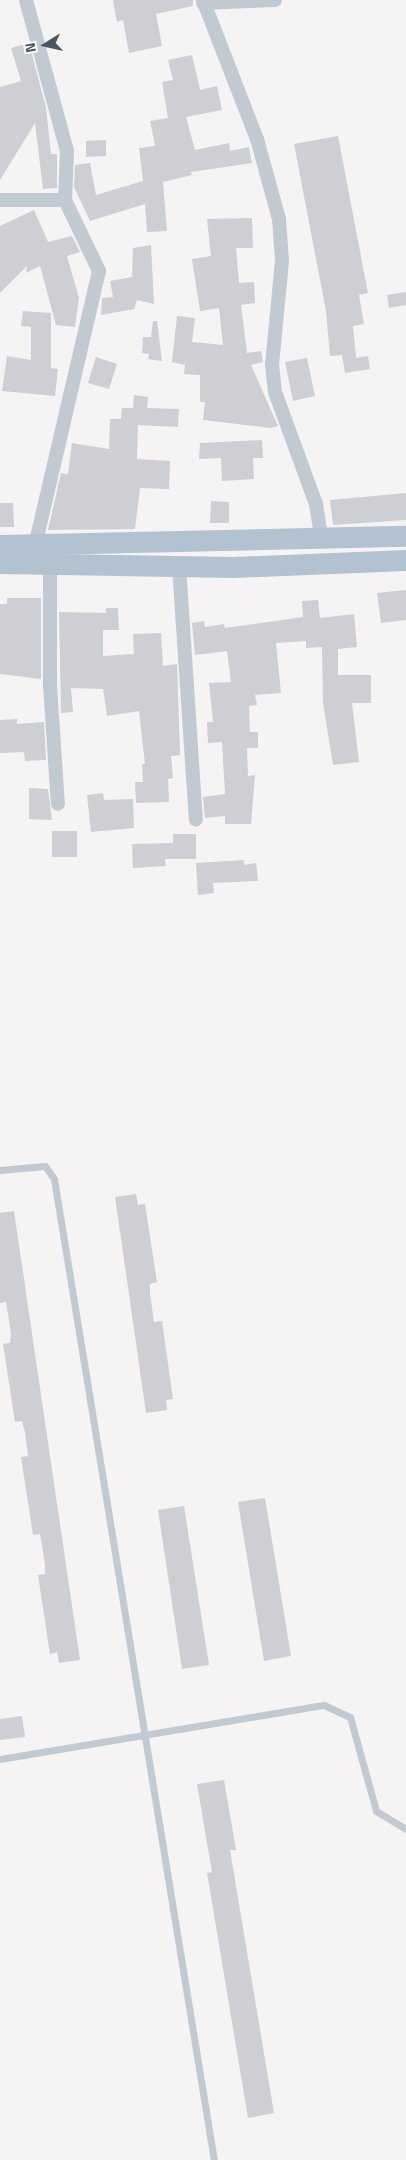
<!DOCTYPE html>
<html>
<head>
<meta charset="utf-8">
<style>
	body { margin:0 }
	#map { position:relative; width:406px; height:2160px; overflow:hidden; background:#f5f3f3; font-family:"Titillium Web",sans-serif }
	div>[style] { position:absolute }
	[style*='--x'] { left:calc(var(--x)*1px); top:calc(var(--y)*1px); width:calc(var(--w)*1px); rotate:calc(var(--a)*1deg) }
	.building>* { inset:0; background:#cdcfd5 }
	.service>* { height:7px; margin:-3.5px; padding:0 3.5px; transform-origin:3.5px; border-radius:3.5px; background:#c1cad2 }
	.minor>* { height:14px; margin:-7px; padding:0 7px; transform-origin:7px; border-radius:7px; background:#c1cad2 }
	.primary>* { height:21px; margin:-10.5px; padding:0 10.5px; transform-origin:10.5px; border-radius:10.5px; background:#b3c2d1 }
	span { translate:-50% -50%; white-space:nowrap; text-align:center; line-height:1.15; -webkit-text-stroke:4.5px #fff; paint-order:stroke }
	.north { position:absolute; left:20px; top:20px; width:50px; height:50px; -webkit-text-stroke:4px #fff; paint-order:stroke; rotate:260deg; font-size:14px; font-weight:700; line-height:20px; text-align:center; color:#4a5661 }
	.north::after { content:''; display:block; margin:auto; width:18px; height:22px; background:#4a5661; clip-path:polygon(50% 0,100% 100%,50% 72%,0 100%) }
</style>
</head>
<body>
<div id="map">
	<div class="building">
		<div style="clip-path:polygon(113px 0,193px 0,193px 6px,156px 14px,162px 46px,129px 53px,123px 20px,117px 22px)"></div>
		<div style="clip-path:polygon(29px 43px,46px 108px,51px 154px,57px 154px,57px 188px,43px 189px,35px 123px,0 180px,0 87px,21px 81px,11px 48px)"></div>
		<div style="clip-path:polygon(192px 55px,200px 90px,217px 86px,222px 110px,186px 117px,195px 150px,229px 143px,230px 151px,249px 147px,252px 163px,191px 172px,192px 175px,163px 182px,167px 231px,147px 232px,145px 204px,90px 221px,74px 187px,75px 165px,90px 163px,96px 195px,143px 181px,139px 148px,155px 146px,150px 121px,168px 118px,162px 82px,173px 80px,168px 60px)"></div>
		<div style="clip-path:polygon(338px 136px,368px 293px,359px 295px,364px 324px,353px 326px,356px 358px,368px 356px,370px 369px,345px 373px,342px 355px,330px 356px,326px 311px,294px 144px)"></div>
		<div style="clip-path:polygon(106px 140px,106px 156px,86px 157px,86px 141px)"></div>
		<div style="clip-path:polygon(34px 210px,48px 242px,72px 236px,80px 252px,67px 256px,79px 298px,75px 327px,56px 325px,40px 266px,26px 273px,27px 266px,0 293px,0 226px)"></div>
		<div style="clip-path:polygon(252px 218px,253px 248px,236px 248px,239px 283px,254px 282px,255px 303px,241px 305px,247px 353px,261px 351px,263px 362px,251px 365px,278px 426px,271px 428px,203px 420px,205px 402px,200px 402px,200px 375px,184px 374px,185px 365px,172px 362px,177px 316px,195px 318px,192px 342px,223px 345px,219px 308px,200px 311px,192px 259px,211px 256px,207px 219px)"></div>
		<div style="clip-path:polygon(151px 245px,154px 304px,137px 300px,134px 309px,101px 315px,102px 298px,113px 297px,110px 281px,132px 277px,133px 248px)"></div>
		<div style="clip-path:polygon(406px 292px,406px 305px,389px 308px,387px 295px)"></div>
		<div style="clip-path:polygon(23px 311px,51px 313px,51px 368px,58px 369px,55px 396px,2px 391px,7px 356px,31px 360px,31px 327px,21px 326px)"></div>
		<div style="clip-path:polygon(153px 321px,157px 321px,162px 361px,148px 359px,149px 354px,142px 353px,143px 337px,151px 337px)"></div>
		<div style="clip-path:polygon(96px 357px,117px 364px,109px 389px,88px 383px)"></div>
		<div style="clip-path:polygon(307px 358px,315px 396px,293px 401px,285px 362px)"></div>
		<div style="clip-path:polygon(134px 395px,148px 397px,147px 408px,179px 409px,178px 427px,138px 425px,137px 459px,170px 461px,169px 489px,140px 488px,135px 529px,48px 530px,61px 473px,68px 474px,72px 443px,109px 449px,110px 419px,121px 419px,122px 408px,133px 408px)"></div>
		<div style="clip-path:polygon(262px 440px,263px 458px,253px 458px,254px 479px,222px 481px,221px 458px,199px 459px,200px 443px)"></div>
		<div style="clip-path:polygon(406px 493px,406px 520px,333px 525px,330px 500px)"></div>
		<div style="clip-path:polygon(211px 501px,229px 502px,229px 523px,210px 523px)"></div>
		<div style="clip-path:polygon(0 503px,13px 503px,14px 527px,0 527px)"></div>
		<div style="clip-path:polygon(406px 590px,406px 620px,381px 623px,377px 593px)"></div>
		<div style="clip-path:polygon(7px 598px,41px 598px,41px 679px,0 674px,0 604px,7px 604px)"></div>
		<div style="clip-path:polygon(318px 600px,320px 618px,354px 614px,357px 647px,338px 649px,338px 675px,371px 675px,371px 703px,352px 703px,359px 762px,333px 765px,323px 703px,322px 647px,306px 648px,306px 641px,276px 643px,281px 693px,255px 695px,257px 705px,249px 706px,250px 732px,258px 732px,258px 748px,247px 748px,248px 776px,255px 775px,251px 824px,225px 824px,225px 816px,205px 818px,203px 797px,225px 794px,222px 742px,208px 743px,207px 722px,213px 722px,209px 683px,231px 682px,227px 651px,195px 655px,192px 623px,204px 621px,205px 627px,224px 624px,225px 628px,303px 617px,302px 601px)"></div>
		<div style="clip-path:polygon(106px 608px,118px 608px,119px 630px,103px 630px,103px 656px,134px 654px,133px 634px,161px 633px,163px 666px,177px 664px,180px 755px,171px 756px,173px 778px,168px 779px,169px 802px,136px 803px,135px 782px,143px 782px,142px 764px,145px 764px,139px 711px,107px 716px,103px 689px,71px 688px,73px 712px,61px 713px,59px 612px,106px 613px)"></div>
		<div style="clip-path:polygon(17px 719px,17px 724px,44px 722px,46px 760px,25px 761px,24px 752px,0 753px,0 720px)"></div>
		<div style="clip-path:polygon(29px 788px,48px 789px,52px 820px,29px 819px)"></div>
		<div style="clip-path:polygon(103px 793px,104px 800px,133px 799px,134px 828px,91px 832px,87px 795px)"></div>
		<div style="clip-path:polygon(52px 831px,77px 831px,77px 857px,52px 857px)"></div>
		<div style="clip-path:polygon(173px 834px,196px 834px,196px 859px,165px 859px,166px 866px,133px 868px,132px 844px,173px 843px)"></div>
		<div style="clip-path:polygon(244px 860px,244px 865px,256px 863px,258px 881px,213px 883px,214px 893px,198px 895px,196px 863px)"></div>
		<div style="clip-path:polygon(136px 1194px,138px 1205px,145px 1204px,157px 1282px,150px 1284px,150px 1293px,154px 1322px,162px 1321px,173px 1399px,166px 1400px,167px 1410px,146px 1413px,115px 1197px)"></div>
		<div style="clip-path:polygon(14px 1211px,80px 1660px,59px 1663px,57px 1652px,50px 1654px,38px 1575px,45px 1574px,45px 1564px,40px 1534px,33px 1535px,21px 1457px,28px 1456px,25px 1432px,22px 1421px,15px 1422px,3px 1344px,10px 1343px,11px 1333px,6px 1302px,0 1303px,0 1213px)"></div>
		<div style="clip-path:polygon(265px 1498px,291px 1656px,264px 1661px,238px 1502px)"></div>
		<div style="clip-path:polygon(184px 1506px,209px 1665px,182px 1669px,158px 1510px)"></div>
		<div style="clip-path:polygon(22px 1716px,25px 1737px,0 1740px,0 1719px)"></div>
		<div style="clip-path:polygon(224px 1780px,236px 1850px,230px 1850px,274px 2113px,248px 2118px,207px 1873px,212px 1872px,197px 1784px)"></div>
	</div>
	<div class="service">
		<div style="--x:0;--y:1170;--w:45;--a:-5.1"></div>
		<div style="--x:45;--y:1166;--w:16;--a:55"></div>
		<div style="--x:54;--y:1179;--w:994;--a:80.74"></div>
		<div style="--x:0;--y:1759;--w:328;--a:-9.5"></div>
		<div style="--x:324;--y:1705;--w:29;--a:25"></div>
		<div style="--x:350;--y:1717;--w:98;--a:74.5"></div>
		<div style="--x:376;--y:1811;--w:35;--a:31"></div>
	</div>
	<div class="minor">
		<div style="--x:26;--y:0;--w:156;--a:74.8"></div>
		<div style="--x:67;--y:151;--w:49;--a:92.3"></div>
		<div style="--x:65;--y:200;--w:79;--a:64.4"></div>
		<div style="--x:99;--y:271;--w:287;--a:103.1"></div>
		<div style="--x:203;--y:0;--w:149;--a:68.8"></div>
		<div style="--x:257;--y:139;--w:83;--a:74.6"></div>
		<div style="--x:279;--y:219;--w:42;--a:85.9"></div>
		<div style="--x:282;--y:261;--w:103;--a:95.5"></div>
		<div style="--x:272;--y:364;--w:28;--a:84"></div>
		<div style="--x:275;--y:392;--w:119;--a:69.9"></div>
		<div style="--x:316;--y:504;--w:37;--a:81"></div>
		<div style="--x:203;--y:3;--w:72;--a:-2.4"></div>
		<div style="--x:0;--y:200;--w:65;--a:0"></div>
		<div style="--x:50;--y:564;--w:121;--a:90"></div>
		<div style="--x:50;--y:685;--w:119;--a:86.2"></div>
		<div style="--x:179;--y:566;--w:254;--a:86.2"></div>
	</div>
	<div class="primary">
		<div style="--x:0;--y:545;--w:406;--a:-1.3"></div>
		<div style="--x:0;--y:563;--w:233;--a:1"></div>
		<div style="--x:233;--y:567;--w:173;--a:-2.3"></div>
	</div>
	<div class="north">N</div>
</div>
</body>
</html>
